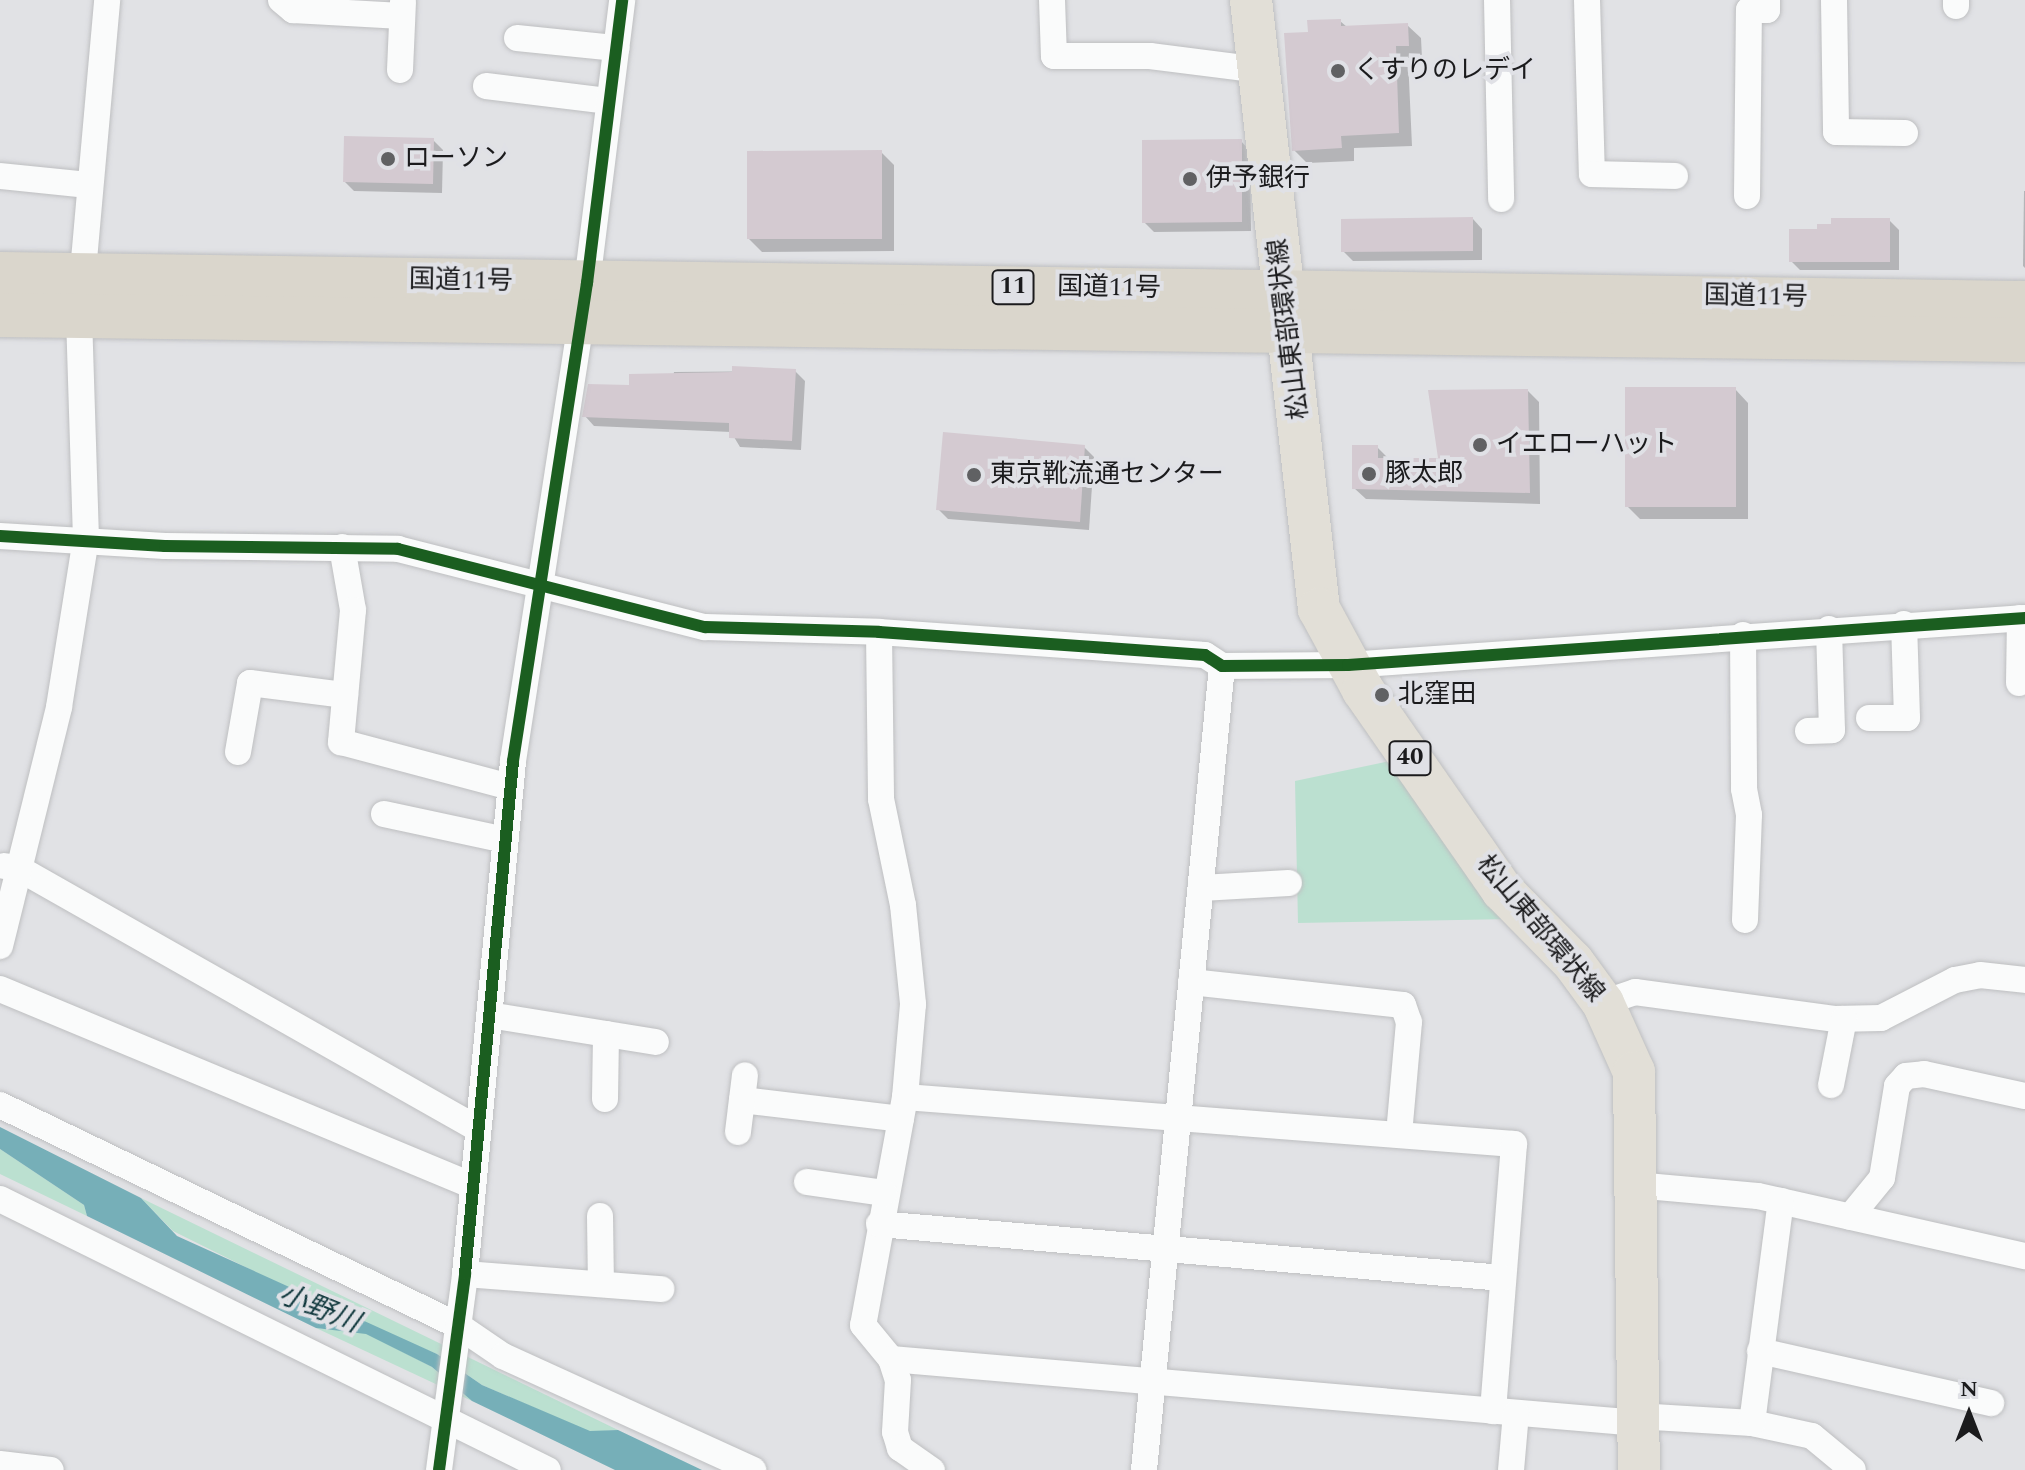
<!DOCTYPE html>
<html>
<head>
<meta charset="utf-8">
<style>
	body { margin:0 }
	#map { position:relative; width:2025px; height:1470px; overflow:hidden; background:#e1e2e5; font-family:Spectral,"Noto Sans JP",serif }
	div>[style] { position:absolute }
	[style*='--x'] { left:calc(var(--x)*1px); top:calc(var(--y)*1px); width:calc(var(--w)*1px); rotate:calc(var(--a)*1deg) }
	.green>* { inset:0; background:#bbe0d0 }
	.water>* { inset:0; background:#76afb8 }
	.shadow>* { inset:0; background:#0003 }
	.building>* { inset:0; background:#d4cad1 }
	.roads { filter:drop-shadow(0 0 2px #bebfc1) drop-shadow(0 0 2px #bebfc1) }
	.minor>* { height:26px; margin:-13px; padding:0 13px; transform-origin:13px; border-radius:13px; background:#fafbfb }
	.primary>* { height:42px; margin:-21px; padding:0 21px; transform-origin:21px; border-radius:21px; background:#e2dfd7 }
	.trunk>* { height:44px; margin:-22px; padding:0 22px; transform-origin:22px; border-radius:22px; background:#dad6cc }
	.cycleway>* { height:12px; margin:-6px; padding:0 6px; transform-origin:6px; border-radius:6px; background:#1b5e20 }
	.dots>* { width:22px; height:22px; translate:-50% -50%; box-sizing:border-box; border:4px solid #e0e1e6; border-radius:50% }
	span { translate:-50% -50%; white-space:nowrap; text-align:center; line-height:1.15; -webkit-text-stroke:8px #e0e1e6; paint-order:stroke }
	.shield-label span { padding:2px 6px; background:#e0e1e6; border:2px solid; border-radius:6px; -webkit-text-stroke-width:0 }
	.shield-label { font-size:24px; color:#1b1b1d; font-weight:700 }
	.poi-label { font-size:26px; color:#1b1b1d }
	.left { translate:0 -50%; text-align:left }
	.street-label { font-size:26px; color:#1b1b1d }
	.water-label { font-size:28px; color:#12393e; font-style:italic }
	.north { position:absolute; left:1929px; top:1374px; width:80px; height:80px; -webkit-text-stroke:6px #e0e1e6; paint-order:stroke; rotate:0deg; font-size:22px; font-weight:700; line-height:32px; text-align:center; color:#1b1b1d }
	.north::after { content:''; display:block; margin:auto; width:28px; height:36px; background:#1b1b1d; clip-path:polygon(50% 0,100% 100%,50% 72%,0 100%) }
</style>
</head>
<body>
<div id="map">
	<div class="green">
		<div style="clip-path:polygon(1390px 761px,1511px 919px,1298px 923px,1295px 781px)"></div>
		<div style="clip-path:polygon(0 1149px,84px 1205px,87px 1216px,0 1174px)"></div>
		<div style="clip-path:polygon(141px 1198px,618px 1430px,590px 1432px,482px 1385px,437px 1354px,340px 1314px,173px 1231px)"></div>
		<div style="clip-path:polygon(316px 1328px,366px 1333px,432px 1367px,472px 1401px)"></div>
	</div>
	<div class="water">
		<div style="clip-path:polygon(0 1127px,141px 1198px,177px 1236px,437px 1354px,482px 1385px,590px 1431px,618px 1430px,702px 1470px,615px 1470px,472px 1401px,432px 1367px,366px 1334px,316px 1328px,87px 1216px,84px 1205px,0 1149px)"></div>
	</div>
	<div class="shadow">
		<div style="clip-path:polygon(1340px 21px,1347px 27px,1407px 25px,1421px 38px,1422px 58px,1408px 58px,1412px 146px,1354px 148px,1354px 161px,1307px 163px,1294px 150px,1310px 34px)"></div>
		<div style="clip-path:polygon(433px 140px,443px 150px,442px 193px,354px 191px,345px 182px)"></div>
		<div style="clip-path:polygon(1241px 141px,1250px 151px,1251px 231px,1154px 232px,1144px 222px)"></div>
		<div style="clip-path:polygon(881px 152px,894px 165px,894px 251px,762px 252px,749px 239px)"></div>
		<div style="clip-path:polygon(2024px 191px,2025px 191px,2025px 268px,2023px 266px)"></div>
		<div style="clip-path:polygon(1473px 219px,1482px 229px,1482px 260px,1353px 261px,1343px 251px)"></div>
		<div style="clip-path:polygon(1889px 220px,1899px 230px,1899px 270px,1800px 270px,1791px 261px,1819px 231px)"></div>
		<div style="clip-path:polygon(795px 371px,805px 381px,801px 450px,740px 447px,731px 432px,594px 426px,585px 416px,631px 387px,673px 377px,674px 372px)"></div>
		<div style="clip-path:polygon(1735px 389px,1748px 403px,1748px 519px,1640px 519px,1627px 506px)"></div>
		<div style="clip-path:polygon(1528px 391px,1539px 402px,1540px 504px,1366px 499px,1354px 488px,1377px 447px,1389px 459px,1441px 460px)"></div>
		<div style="clip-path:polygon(1084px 447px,1094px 457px,1089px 530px,948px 519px,938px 509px)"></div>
	</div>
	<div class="building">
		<div style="clip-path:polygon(1341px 19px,1341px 26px,1408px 23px,1409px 46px,1396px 46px,1399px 133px,1341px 136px,1342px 148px,1292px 151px,1284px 33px,1308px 32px,1307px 20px)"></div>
		<div style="clip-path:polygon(344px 136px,434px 138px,433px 184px,343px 182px)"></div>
		<div style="clip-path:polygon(1242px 139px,1242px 222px,1142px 223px,1142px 140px)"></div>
		<div style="clip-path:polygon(882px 150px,882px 239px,747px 239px,747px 151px)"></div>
		<div style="clip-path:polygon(1473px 217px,1473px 251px,1341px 252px,1341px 219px)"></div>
		<div style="clip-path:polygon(1831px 218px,1890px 218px,1890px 262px,1789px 262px,1789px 229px,1817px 229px,1817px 224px,1831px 224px)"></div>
		<div style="clip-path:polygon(732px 366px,796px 369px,792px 441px,729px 438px,729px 423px,582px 417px,588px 384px,629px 385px,629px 374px,732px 372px)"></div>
		<div style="clip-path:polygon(1625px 387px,1736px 387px,1736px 507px,1625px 507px)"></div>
		<div style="clip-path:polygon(1528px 389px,1530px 493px,1352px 489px,1352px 445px,1378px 445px,1378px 458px,1438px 458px,1428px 390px)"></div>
		<div style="clip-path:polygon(943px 432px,1085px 445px,1080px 522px,936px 510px)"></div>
	</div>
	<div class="roads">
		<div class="minor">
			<div style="--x:281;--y:0;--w:16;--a:40"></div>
			<div style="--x:293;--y:10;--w:109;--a:3.2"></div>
			<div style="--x:1052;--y:0;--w:56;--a:88"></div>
			<div style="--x:1054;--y:56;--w:96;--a:0"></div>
			<div style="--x:1150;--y:56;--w:110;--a:7.3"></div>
			<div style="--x:1497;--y:0;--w:199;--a:88.8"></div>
			<div style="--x:1587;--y:0;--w:174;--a:88.4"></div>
			<div style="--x:1592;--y:174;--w:83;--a:1.4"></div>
			<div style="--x:1834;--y:0;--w:132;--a:89.1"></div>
			<div style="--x:1836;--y:132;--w:69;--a:0.8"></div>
			<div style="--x:1956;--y:0;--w:6;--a:90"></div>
			<div style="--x:517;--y:38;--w:100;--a:5.8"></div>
			<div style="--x:400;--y:70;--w:68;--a:-87.5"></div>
			<div style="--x:486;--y:86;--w:124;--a:7"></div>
			<div style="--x:0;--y:176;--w:88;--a:5.8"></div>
			<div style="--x:1747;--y:196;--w:186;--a:-89.4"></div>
			<div style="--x:1749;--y:10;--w:18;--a:0"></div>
			<div style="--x:1767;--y:10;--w:10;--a:-90"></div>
			<div style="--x:0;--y:536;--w:165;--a:3.5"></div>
			<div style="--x:165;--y:546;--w:233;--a:0.7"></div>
			<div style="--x:398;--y:549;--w:317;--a:14.3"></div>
			<div style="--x:705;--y:627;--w:174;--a:1.6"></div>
			<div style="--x:879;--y:632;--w:229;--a:4"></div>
			<div style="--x:1107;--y:648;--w:98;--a:4.1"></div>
			<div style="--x:1205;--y:655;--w:20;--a:33"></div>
			<div style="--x:1222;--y:666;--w:126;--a:-0.5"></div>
			<div style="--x:1348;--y:665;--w:679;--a:-3.97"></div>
			<div style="--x:342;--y:547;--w:64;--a:80.1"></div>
			<div style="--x:353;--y:610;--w:133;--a:95.2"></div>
			<div style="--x:341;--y:742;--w:175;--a:14.9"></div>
			<div style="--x:879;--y:632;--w:167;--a:89.3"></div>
			<div style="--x:881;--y:799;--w:108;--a:78.3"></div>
			<div style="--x:903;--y:905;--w:100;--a:84.2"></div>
			<div style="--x:913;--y:1004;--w:93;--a:94.9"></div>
			<div style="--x:905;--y:1097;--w:232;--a:100.4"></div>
			<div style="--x:863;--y:1325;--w:44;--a:50.5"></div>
			<div style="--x:891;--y:1359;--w:22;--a:72"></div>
			<div style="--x:898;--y:1380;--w:52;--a:93.3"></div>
			<div style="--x:895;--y:1432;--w:17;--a:73"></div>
			<div style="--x:900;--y:1448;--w:39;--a:35"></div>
			<div style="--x:1743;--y:635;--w:154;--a:89.6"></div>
			<div style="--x:1744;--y:789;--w:26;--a:79"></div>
			<div style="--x:1749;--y:815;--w:105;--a:92.2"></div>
			<div style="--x:2019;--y:683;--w:65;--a:-89.1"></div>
			<div style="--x:1869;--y:718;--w:38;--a:0"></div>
			<div style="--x:1907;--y:718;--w:94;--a:-91.8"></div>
			<div style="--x:1808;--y:731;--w:24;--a:-2"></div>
			<div style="--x:1832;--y:730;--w:101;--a:-91.7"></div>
			<div style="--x:238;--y:752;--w:70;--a:-80.1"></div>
			<div style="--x:250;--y:683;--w:96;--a:7.2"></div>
			<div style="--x:384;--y:814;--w:124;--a:12.1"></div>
			<div style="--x:4;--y:866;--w:14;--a:8"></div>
			<div style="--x:18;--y:868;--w:529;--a:29.57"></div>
			<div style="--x:1201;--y:888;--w:88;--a:-3.3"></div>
			<div style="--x:0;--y:946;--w:246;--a:-76.1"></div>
			<div style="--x:59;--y:707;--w:170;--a:-80.9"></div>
			<div style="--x:86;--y:539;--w:223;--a:-91.8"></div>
			<div style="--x:79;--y:316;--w:317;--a:-84.9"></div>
			<div style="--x:1191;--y:982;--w:213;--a:6.2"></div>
			<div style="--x:1403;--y:1005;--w:18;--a:71"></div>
			<div style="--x:1409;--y:1022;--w:112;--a:95.1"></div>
			<div style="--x:0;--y:989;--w:512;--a:22.61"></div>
			<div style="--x:1603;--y:1003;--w:34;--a:-19"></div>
			<div style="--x:1635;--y:992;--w:201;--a:7.7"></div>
			<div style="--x:1834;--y:1019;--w:47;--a:-1.2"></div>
			<div style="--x:1881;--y:1018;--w:83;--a:-27.2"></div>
			<div style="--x:1955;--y:980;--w:25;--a:-11"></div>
			<div style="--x:1980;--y:975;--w:45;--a:6.3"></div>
			<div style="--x:489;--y:1015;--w:169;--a:9.2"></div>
			<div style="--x:1831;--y:1085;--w:67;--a:-78.9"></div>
			<div style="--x:905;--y:1097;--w:611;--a:4.41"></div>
			<div style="--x:1514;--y:1144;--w:268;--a:94.5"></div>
			<div style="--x:605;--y:1099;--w:65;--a:-89.1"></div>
			<div style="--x:742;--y:1100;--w:160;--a:6.8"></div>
			<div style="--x:0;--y:1105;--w:509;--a:25.71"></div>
			<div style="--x:459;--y:1326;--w:53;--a:34.3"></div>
			<div style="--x:503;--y:1356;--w:275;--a:24.5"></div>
			<div style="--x:738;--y:1132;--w:57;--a:-83"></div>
			<div style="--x:807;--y:1182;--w:78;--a:8.1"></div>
			<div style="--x:1635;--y:1185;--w:123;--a:5.1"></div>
			<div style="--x:1758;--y:1196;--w:274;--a:12.7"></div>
			<div style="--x:0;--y:1199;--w:611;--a:26.31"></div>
			<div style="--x:600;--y:1216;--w:68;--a:89.2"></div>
			<div style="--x:1850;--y:1217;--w:50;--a:-50.6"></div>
			<div style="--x:1882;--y:1178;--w:93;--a:-80.7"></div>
			<div style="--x:1897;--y:1086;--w:13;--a:-48"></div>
			<div style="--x:1906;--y:1076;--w:18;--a:-6"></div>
			<div style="--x:1924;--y:1074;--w:103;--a:12.3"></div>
			<div style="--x:879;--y:1224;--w:626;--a:4.95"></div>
			<div style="--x:465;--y:1274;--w:197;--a:4.4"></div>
			<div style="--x:1760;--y:1351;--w:237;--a:12.7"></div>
			<div style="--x:891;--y:1359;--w:750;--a:4.9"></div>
			<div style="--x:1637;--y:1416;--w:115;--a:3.5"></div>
			<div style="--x:1752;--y:1423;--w:61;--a:12.2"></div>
			<div style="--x:1812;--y:1436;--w:53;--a:39.7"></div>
			<div style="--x:1752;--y:1423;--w:224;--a:-82.6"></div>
			<div style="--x:0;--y:1464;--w:51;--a:6.7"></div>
			<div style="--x:439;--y:1470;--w:198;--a:-82.4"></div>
			<div style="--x:465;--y:1274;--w:515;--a:-84.65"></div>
			<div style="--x:513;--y:761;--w:484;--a:-81.2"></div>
			<div style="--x:587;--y:283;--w:285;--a:-82.9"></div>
			<div style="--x:1144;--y:1470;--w:808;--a:-84.46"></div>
			<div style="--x:1511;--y:1470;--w:57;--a:-85"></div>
		</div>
		<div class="primary">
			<div style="--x:1251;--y:0;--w:613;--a:83.63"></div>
			<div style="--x:1319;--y:609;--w:92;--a:61.5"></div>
			<div style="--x:1363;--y:690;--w:244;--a:55.2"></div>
			<div style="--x:1502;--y:890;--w:101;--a:45.4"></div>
			<div style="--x:1573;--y:962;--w:51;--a:53.8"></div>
			<div style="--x:1603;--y:1003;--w:76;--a:65.8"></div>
			<div style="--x:1634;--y:1072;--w:398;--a:89.3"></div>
		</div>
		<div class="trunk">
			<div style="--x:0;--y:274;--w:2025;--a:0.82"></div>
			<div style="--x:0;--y:315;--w:2025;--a:0.71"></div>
		</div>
	</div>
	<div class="cycleway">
		<div style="--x:0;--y:536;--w:165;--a:3.5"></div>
		<div style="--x:165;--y:546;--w:233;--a:0.7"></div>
		<div style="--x:398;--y:549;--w:317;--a:14.3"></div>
		<div style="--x:705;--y:627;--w:174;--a:1.6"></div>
		<div style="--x:879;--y:632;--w:229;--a:4"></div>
		<div style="--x:1107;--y:648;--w:98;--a:4.1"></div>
		<div style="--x:1205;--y:655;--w:20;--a:33"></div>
		<div style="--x:1222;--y:666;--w:126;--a:-0.5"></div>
		<div style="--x:1348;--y:665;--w:679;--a:-3.97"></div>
		<div style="--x:439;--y:1470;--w:198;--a:-82.4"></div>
		<div style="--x:465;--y:1274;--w:515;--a:-84.65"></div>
		<div style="--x:513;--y:761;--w:484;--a:-81.2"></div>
		<div style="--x:587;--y:283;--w:285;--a:-82.9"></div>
	</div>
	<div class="dots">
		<div style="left:1338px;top:71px;background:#606163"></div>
		<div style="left:388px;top:159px;background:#606163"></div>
		<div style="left:1190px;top:179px;background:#606163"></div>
		<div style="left:1480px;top:445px;background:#606163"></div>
		<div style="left:1369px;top:474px;background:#606163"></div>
		<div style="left:974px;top:475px;background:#606163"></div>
		<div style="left:1382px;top:695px;background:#606163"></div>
	</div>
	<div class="shield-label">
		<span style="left:1013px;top:287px">11</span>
		<span style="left:1410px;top:758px">40</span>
	</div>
	<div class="poi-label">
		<span class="left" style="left:1354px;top:71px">くすりのレデイ</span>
		<span class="left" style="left:404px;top:159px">ローソン</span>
		<span class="left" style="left:1206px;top:179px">伊予銀行</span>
		<span class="left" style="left:1496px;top:445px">イエローハット</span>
		<span class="left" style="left:1385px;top:474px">豚太郎</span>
		<span class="left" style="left:990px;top:475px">東京靴流通センター</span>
		<span class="left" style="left:1398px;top:695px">北窪田</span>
	</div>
	<div class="street-label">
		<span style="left:461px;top:281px;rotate:1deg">国道11号</span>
		<span style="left:1109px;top:288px;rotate:1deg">国道11号</span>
		<span style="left:1756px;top:297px;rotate:1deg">国道11号</span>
		<span style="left:1289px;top:329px;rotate:-97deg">松山東部環状線</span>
		<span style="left:1540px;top:929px;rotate:50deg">松山東部環状線</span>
	</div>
	<div class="water-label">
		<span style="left:319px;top:1309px;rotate:22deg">小野川</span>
	</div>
	<div class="north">N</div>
</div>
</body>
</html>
